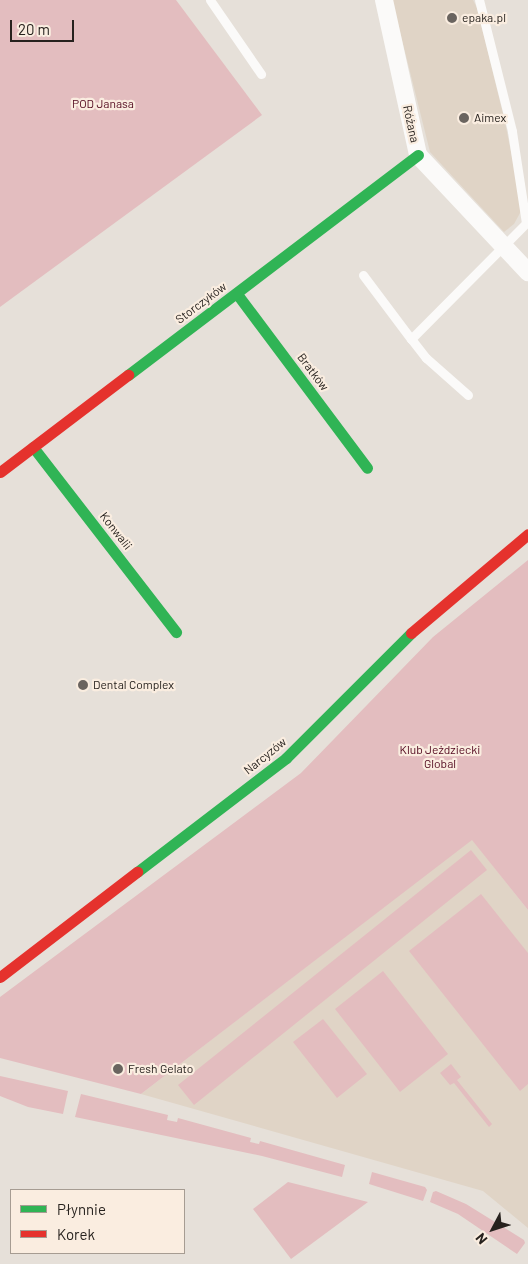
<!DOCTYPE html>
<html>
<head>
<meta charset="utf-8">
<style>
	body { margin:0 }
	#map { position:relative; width:528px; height:1264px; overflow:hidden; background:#e6e0d9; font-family:Barlow,sans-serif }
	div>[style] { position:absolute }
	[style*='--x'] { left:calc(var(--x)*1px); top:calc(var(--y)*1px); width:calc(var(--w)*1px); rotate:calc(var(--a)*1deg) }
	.built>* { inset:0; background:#e0d4c6 }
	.green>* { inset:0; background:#e3bdbf }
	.lane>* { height:9px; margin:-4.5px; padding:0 4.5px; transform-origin:4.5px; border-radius:4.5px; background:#fbfaf9 }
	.street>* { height:18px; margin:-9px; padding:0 9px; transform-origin:9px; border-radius:9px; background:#fbfaf9 }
	.fast>* { height:11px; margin:-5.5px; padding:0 5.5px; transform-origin:5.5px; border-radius:5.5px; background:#30b455 }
	.jam>* { height:11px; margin:-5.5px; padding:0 5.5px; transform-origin:5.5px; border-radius:5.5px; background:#e5322d }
	.dots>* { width:14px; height:14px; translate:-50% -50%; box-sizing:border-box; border:2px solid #faede0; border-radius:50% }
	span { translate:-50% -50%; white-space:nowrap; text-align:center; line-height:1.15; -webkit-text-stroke:4.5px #faede0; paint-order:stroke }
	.poi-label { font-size:12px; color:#27221e }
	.left { translate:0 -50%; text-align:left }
	.park-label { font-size:12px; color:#52081e }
	.street-label { font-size:12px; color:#27221e }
	.legend { position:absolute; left:10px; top:1189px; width:175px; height:65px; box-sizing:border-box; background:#faede0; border:1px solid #a69c92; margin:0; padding:6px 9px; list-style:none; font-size:15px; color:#27221e }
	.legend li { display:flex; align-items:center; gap:10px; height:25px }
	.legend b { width:25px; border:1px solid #a69c92 }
	.north { position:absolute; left:468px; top:1204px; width:50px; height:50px; -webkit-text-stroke:4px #faede0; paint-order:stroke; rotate:230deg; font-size:14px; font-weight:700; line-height:20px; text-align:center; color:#27221e }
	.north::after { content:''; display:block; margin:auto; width:18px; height:22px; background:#27221e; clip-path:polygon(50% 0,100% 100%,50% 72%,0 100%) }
	.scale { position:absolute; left:10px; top:20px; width:64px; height:22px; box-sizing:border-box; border:2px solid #27221e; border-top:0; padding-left:6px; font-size:15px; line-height:18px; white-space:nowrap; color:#27221e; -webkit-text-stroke:4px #faede0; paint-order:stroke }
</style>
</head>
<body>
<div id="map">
	<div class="built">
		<div style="clip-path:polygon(392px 0,473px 0,477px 8px,505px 122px,521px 202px,520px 213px,514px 224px,504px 232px,430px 152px)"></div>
		<div style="clip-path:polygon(472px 839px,528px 910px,528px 1228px,483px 1191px,141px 1094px)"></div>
	</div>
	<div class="green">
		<div style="clip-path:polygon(0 0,176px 0,262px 115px,0 307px)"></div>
		<div style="clip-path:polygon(528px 560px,528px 910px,472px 840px,141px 1094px,0 1058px,0 997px,301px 773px,433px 637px)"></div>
		<div style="clip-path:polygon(471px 850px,487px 870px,194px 1105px,178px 1085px)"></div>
		<div style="clip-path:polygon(481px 894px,528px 953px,528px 1084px,520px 1091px,409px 951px)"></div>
		<div style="clip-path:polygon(383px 971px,448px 1054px,400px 1092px,335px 1009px)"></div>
		<div style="clip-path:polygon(323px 1019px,367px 1074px,337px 1098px,293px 1042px)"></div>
		<div style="clip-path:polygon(451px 1064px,461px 1077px,457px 1080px,492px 1124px,489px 1127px,454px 1083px,450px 1085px,440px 1073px)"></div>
		<div style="clip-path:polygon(0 1076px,68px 1091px,63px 1114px,28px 1107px,0 1096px)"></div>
		<div style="clip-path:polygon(81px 1094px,168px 1115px,167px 1120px,177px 1122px,178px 1118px,251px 1138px,250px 1142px,259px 1144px,260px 1141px,345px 1165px,342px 1177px,262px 1156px,75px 1117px)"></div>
		<div style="clip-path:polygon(372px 1172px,425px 1187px,427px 1190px,423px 1201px,369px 1184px)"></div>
		<div style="clip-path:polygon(288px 1182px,368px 1202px,291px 1259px,253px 1209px)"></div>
		<div style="clip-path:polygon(436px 1191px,466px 1204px,524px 1240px,525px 1243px,517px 1254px,458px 1214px,430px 1202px,433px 1192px)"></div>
	</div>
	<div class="lane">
		<div style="--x:210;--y:0;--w:90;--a:55.4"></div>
		<div style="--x:363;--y:275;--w:80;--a:53.1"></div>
		<div style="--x:468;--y:395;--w:56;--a:-138.6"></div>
		<div style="--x:426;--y:358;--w:24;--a:-128"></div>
		<div style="--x:411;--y:339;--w:163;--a:-45.2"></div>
		<div style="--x:526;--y:223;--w:93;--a:-98.7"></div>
		<div style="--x:512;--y:131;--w:135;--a:-104.1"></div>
	</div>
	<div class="street">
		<div style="--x:384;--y:0;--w:159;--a:77.6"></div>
		<div style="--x:418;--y:155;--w:161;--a:46.8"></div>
	</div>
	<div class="fast">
		<div style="--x:237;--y:294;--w:217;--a:53.2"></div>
		<div style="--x:128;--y:375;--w:364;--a:-37.2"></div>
		<div style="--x:33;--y:447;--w:234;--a:52.3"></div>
		<div style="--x:137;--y:872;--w:188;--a:-37.4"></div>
		<div style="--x:286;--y:758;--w:177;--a:-45"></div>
	</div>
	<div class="jam">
		<div style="--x:0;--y:472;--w:161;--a:-37.2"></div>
		<div style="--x:411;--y:633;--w:153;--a:-40.2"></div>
		<div style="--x:0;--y:977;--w:173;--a:-37.5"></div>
	</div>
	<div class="dots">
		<div style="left:452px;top:18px;background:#6a645f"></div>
		<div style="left:464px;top:118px;background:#6a645f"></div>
		<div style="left:83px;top:685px;background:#6a645f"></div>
		<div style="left:118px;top:1069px;background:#6a645f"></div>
	</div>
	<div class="poi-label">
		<span class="left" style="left:462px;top:18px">epaka.pl</span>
		<span class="left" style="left:474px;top:118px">Aimex</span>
		<span class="left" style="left:93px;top:685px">Dental Complex</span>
		<span class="left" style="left:128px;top:1069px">Fresh Gelato</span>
	</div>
	<div class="park-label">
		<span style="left:103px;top:104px">POD Janasa</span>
		<span style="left:440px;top:757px">Klub Jeżdziecki<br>Global</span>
	</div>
	<div class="street-label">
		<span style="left:411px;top:124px;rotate:78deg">Różana</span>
		<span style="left:201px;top:303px;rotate:-37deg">Storczyków</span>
		<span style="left:313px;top:372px;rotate:53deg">Bratków</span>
		<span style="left:116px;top:531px;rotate:52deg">Konwalii</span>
		<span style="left:265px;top:756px;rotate:-39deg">Narcyzów</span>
	</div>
	<ul class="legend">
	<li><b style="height:6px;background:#30b455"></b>Płynnie</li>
	<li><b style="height:6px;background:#e5322d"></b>Korek</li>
	</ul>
	<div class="north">N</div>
	<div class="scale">20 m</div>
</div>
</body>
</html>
